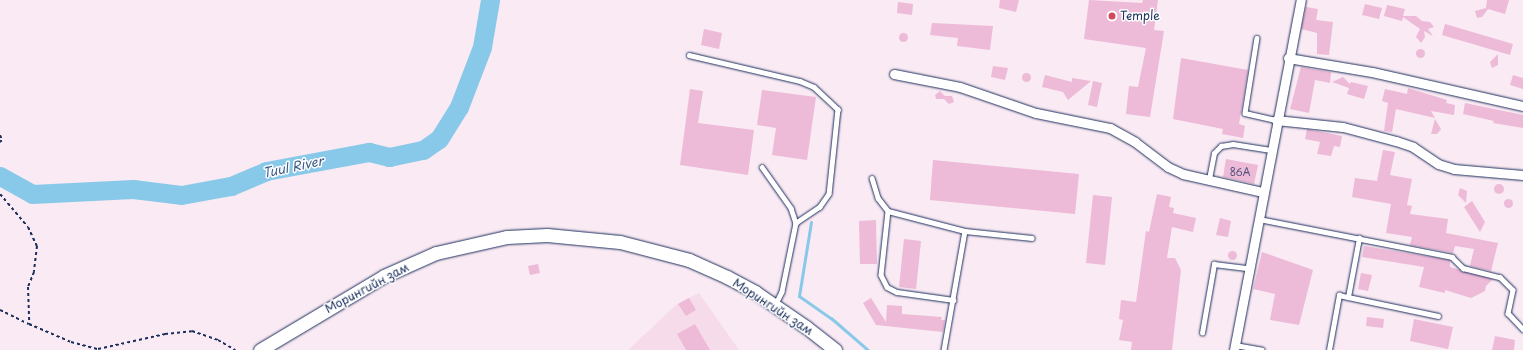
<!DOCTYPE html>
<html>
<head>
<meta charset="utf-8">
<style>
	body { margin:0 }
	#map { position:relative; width:1523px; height:350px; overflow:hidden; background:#faeaf3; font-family:"Playpen Sans",sans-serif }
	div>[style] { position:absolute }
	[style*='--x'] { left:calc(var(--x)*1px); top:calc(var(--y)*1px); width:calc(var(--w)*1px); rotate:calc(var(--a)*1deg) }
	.built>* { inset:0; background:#f6dceb }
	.stream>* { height:3px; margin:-1.5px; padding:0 1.5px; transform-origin:1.5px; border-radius:1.5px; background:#88c9e9 }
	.river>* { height:19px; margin:-9.5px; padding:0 9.5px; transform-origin:9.5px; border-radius:9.5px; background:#88c9e9 }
	.building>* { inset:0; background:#edbad8 }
	.round { border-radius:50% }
	.path>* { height:2px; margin-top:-1px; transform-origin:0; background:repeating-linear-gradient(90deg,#1b2f5e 0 3px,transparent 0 6px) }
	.roads { filter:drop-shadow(0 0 1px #1b2f5e) drop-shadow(0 0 1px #1b2f5e) }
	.lane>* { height:4.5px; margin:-2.25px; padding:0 2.25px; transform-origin:2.25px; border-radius:2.25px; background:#fff }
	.street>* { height:9px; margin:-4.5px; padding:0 4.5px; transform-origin:4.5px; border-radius:4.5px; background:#fff }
	.secondary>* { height:13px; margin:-6.5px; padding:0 6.5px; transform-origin:6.5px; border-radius:6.5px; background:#fff }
	.dots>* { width:11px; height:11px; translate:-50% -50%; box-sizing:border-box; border:2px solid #fff; border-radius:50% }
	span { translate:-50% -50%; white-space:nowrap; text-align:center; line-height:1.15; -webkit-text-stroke:3px #fff; paint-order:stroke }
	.number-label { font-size:10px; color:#50527c }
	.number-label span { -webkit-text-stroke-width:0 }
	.poi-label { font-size:12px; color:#1b2f5e }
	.left { translate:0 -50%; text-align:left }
	.street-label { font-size:12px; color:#1b2f5e }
	.water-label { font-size:13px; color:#3c5d88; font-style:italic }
</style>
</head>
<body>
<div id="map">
	<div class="built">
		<div style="clip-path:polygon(699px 293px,739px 350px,628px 350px,677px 304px)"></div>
	</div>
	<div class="stream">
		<div style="--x:811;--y:222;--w:75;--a:99.2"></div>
		<div style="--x:799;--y:296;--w:39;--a:35"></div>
		<div style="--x:831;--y:318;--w:49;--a:40.9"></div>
	</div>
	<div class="river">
		<div style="--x:0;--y:176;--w:37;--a:29"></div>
		<div style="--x:32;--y:194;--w:101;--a:-2.8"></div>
		<div style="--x:133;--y:189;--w:48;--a:7.1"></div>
		<div style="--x:181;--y:195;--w:51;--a:-10.2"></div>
		<div style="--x:231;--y:186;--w:38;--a:-23"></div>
		<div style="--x:266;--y:171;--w:105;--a:-10.5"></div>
		<div style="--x:369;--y:152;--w:21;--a:14"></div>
		<div style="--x:389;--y:157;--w:35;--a:-12"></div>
		<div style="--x:423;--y:150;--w:19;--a:-35"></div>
		<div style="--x:439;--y:139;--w:38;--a:-58"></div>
		<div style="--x:459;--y:107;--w:64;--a:-69"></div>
		<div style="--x:482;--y:47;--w:48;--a:-80.3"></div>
	</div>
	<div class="building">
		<div style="clip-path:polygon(1000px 0,1019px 0,1016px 12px,999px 8px)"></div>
		<div style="clip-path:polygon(1089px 0,1142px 3px,1143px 0,1158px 0,1154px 30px,1164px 31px,1150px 117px,1126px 114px,1129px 86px,1138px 87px,1146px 48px,1084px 39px)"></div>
		<div style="clip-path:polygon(1487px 0,1509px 0,1505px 14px,1488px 9px,1482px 17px,1477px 18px,1475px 11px,1486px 8px)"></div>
		<div style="clip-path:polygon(898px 2px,913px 4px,912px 15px,897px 13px)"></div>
		<div style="clip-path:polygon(1365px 4px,1382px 8px,1379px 19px,1362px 15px)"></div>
		<div style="clip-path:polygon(1387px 5px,1405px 9px,1403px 16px,1416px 16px,1422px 21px,1430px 22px,1434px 27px,1428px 29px,1433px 36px,1424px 31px,1425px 37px,1421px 43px,1416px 37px,1420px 29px,1403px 17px,1402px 21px,1384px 16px)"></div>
		<div style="clip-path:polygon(1306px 7px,1318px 9px,1316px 20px,1333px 22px,1329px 55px,1317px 54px,1317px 33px,1301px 29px)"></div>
		<div style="clip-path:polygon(932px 23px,993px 26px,990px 50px,957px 46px,958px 38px,930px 35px)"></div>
		<div style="clip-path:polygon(1445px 24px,1513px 44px,1510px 55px,1442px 35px)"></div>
		<div style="clip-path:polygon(704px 29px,722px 33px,719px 49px,701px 45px)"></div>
		<div class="round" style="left:898.5px;top:32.5px;width:9px;height:9px"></div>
		<div class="round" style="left:1415.5px;top:48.5px;width:9px;height:9px"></div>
		<div style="clip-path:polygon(1498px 54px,1498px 65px,1492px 68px,1490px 62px)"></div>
		<div style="clip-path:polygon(1181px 58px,1248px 70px,1239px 124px,1245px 126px,1243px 138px,1222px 134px,1223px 129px,1173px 119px)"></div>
		<div style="clip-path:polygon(993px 66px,1008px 68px,1005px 80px,991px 77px)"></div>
		<div style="clip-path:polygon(1301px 67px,1331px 72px,1330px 83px,1315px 80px,1309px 113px,1290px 109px)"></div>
		<div class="round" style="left:1021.5px;top:72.5px;width:9px;height:9px"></div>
		<div style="clip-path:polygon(1045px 75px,1072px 82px,1072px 78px,1091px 81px,1068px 100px,1063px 92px,1042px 87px)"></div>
		<div style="clip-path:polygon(1513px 75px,1523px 78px,1523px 89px,1510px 85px)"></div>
		<div style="clip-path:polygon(1343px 77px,1350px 84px,1351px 82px,1368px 86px,1364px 99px,1347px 94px,1349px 88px,1332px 82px)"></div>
		<div style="clip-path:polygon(1093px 81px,1102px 83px,1097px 107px,1088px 105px)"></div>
		<div style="clip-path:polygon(1408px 88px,1447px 100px,1446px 103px,1455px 105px,1454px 115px,1431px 111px,1435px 118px,1396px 109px,1392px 132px,1384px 131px,1388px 103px,1382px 101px,1385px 89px,1407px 94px)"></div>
		<div style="clip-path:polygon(690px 89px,703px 91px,698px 123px,754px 130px,748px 175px,680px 165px)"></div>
		<div style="clip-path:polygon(762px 90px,816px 97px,807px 160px,772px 155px,776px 128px,757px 125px)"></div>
		<div style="clip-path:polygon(940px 91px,945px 96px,952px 96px,954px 102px,949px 104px,944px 99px,936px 99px,935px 95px)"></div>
		<div style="clip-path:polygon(1465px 103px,1523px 115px,1523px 128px,1493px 123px,1494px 121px,1463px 114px)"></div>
		<div style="clip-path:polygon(1435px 119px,1441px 129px,1437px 134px,1431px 134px)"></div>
		<div style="clip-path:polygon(1307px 129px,1342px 136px,1340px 147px,1334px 146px,1331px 156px,1317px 154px,1320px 142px,1305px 139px)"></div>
		<div style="clip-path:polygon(1383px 150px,1395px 152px,1390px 175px,1412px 179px,1407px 205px,1412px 206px,1410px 214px,1448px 219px,1446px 233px,1498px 243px,1491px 271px,1470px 266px,1474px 249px,1455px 246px,1453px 253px,1410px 245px,1412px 237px,1386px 233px,1391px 204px,1352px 197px,1355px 178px,1377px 181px)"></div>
		<div style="clip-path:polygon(1226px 159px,1258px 165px,1254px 184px,1223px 177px)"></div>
		<div style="clip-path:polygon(933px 160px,1079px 174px,1075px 214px,930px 200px)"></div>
		<div class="round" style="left:1494px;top:184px;width:10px;height:10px"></div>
		<div style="clip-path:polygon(1460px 188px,1467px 191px,1466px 203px,1458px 195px)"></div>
		<div style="clip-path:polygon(1157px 194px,1171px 197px,1169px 207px,1174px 208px,1173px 213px,1196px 218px,1193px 232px,1172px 227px,1167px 258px,1175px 258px,1181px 270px,1172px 350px,1131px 350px,1132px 342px,1119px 340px,1123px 320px,1119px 319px,1121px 300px,1136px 302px,1146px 231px,1149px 232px)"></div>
		<div style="clip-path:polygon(1093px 195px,1112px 197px,1105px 265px,1086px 263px)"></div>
		<div class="round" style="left:1503.5px;top:198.5px;width:9px;height:9px"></div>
		<div style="clip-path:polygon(1472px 201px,1485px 222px,1480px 232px,1464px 207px)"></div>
		<div style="clip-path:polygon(1220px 218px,1231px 221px,1228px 237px,1216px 235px)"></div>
		<div style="clip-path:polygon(876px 220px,877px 264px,860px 264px,859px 221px)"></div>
		<div style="clip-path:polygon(904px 239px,921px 241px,916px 289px,899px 287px)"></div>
		<div style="clip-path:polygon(1364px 246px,1450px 260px,1450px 267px,1493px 279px,1486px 286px,1485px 291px,1471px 298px,1445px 290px,1445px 293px,1419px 287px,1424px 267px,1362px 257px)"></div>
		<div class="round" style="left:1227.5px;top:250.5px;width:9px;height:9px"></div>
		<div style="clip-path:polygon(1262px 252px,1313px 270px,1299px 325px,1270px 320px,1275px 294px,1253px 289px)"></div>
		<div style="clip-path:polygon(538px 264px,540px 273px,530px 275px,528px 266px)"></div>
		<div style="clip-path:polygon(1361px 273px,1372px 275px,1368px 291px,1358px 289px)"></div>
		<div style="clip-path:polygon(689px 298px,696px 310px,686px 316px,678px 304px)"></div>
		<div style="clip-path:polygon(871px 298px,886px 322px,887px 305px,902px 306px,902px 314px,942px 317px,941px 320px,945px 320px,943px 332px,876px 325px,863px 303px)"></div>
		<div style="clip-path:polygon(1367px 317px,1384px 319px,1383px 328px,1366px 326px)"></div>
		<div style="clip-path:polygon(1414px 319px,1453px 327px,1448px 349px,1410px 341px)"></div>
		<div style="clip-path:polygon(695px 324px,710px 350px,686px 350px,677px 334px)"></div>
		<div style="clip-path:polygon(1495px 336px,1515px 340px,1514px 350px,1492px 350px)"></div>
	</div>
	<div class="path">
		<div style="--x:0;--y:135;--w:5;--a:68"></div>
		<div style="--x:2;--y:140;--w:3;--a:135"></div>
		<div style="--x:0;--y:194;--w:43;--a:49.7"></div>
		<div style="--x:28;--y:227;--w:21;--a:65"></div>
		<div style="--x:37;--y:246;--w:26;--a:97"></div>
		<div style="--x:34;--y:272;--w:16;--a:112"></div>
		<div style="--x:28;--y:287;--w:37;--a:88"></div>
		<div style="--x:29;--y:324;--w:46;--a:23.2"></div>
		<div style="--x:71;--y:342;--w:28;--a:15"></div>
		<div style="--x:98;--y:349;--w:69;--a:-12.6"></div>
		<div style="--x:165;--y:334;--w:27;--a:-6"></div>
		<div style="--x:192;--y:331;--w:28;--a:19"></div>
		<div style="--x:218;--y:340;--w:20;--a:30"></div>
		<div style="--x:0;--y:310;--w:32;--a:26"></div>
	</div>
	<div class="roads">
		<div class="lane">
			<div style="--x:1257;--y:38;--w:76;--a:99.1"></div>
			<div style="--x:1245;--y:113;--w:32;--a:13"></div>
			<div style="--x:689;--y:55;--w:114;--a:13.2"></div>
			<div style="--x:800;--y:81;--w:15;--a:23"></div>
			<div style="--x:814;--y:87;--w:33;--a:43"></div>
			<div style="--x:838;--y:109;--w:85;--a:96"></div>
			<div style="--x:829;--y:194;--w:16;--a:125"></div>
			<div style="--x:820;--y:207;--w:29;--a:146"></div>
			<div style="--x:762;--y:167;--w:50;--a:54.7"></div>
			<div style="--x:791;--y:208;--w:16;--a:72"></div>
			<div style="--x:796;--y:223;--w:70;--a:101.5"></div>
			<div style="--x:782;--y:292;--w:13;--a:117"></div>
			<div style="--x:872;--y:178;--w:21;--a:73"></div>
			<div style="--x:878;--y:198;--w:16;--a:52"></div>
			<div style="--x:888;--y:211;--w:80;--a:14.6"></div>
			<div style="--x:965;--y:231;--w:121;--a:100"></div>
			<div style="--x:1209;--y:179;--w:26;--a:-79"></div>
			<div style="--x:1214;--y:153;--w:10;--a:-45"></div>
			<div style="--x:1221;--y:146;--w:12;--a:-9"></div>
			<div style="--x:1233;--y:144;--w:38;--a:9"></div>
			<div style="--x:888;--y:211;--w:64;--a:96.2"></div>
			<div style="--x:881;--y:275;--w:13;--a:63"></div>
			<div style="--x:887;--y:287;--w:11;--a:27"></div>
			<div style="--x:897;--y:292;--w:57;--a:8.1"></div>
			<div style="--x:1259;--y:219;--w:197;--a:11.1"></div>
			<div style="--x:1452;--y:257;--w:16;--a:45"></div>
			<div style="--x:1463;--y:268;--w:38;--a:14"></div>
			<div style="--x:1500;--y:277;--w:18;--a:45"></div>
			<div style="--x:1513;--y:290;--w:24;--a:102"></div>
			<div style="--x:1508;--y:313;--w:22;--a:47"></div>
			<div style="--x:965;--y:231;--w:67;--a:6"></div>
			<div style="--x:1348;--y:297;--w:92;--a:11.9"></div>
			<div style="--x:1202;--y:333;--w:70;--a:-80.1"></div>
			<div style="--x:1214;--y:264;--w:34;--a:7"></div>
			<div style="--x:1235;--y:345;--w:27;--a:10"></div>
			<div style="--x:1329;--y:350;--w:56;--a:-79.7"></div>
			<div style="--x:1339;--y:295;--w:9;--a:13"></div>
			<div style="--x:1348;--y:297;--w:60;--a:-79.4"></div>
		</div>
		<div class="street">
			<div style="--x:1288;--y:58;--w:85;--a:9.5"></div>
			<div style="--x:1372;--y:72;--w:155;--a:12.7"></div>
			<div style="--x:894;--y:74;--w:67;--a:11.1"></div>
			<div style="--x:960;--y:87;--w:80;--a:18.9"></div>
			<div style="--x:1036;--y:113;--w:76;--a:11.5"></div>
			<div style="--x:1110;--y:128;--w:29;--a:29"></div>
			<div style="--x:1135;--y:142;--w:41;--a:37.1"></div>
			<div style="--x:1168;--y:167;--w:17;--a:25"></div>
			<div style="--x:1183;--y:174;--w:82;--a:12.7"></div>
			<div style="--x:1276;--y:120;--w:67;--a:6"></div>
			<div style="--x:1343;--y:127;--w:55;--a:14.8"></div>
			<div style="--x:1396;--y:141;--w:18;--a:19"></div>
			<div style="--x:1413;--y:147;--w:30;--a:34"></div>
			<div style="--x:1438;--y:164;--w:17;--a:17"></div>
			<div style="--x:1454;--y:169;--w:69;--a:5"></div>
			<div style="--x:1234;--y:350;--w:356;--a:-79.2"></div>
		</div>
		<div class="secondary">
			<div style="--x:260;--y:350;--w:144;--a:-30.8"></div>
			<div style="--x:384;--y:276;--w:57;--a:-23.9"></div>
			<div style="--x:436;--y:253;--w:73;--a:-12.7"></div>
			<div style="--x:507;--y:237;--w:40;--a:-2.9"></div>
			<div style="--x:547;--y:235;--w:73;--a:5.5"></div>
			<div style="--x:620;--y:242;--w:71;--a:14.6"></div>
			<div style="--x:689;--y:260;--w:42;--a:24.1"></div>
			<div style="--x:727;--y:277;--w:32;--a:28"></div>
			<div style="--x:755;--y:292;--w:62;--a:34.5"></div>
			<div style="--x:806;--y:327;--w:37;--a:38"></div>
		</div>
	</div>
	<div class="dots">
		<div style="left:1112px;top:16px;background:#d1495b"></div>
	</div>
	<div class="number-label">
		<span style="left:1240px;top:172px">86А</span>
	</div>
	<div class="poi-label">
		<span class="left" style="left:1120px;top:16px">Temple</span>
	</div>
	<div class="street-label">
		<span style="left:367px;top:288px;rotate:-28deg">Морингийн зам</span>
		<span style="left:773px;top:307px;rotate:33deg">Морингийн зам</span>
	</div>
	<div class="water-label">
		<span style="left:293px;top:167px;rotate:-12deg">Tuul River</span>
	</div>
</div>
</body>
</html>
